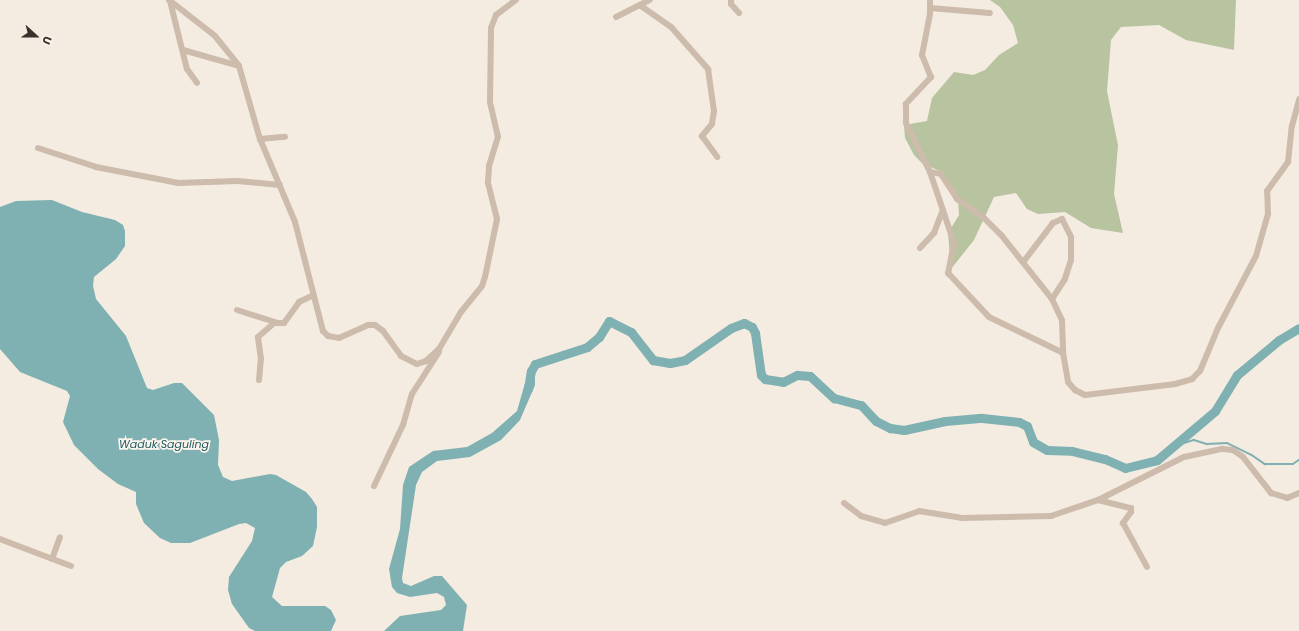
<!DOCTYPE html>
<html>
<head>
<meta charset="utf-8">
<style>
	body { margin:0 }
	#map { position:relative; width:1299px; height:631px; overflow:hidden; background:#f4ebe1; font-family:Poppins,sans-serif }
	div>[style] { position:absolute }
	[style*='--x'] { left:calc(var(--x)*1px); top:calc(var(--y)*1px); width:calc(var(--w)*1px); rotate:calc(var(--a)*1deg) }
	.green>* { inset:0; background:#b8c4a0 }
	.water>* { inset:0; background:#7fb0b2 }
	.stream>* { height:1.5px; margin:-0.75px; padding:0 0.75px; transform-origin:0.75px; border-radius:0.75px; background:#7fb0b2 }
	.river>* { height:9px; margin:-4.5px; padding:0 4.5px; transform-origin:4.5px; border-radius:4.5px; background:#7fb0b2 }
	.minor>* { height:6px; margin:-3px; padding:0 3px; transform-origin:3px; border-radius:3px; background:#cdbbac }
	span { translate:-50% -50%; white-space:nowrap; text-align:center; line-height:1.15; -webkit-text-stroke:3.5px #fbf5ee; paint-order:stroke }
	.water-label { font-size:11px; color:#1f5a5e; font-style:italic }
	.north { position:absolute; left:16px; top:16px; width:40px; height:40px; -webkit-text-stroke:3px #fbf5ee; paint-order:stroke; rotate:111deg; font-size:11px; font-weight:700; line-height:16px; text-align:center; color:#3b302b }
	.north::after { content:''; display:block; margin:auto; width:14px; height:18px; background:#3b302b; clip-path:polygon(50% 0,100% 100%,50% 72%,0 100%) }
</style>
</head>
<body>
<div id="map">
	<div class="green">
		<div style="clip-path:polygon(990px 0,1236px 0,1234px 50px,1186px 40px,1159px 25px,1121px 27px,1111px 40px,1107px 91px,1118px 145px,1114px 194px,1123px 233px,1091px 228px,1065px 212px,1038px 214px,1027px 209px,1016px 193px,994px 197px,974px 240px,951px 269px,948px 233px,959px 215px,958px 197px,940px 171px,923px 164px,914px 155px,905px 138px,904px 125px,927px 121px,932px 98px,954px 72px,973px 75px,985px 70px,999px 55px,1018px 43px,1013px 25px,1000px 7px)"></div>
	</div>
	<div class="water">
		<div style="clip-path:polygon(52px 200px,82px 212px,115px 220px,123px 225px,125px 231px,125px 246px,116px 259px,94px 277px,93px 286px,96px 299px,126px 336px,147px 388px,153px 390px,174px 383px,182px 383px,214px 415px,219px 440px,218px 465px,223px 477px,232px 481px,270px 474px,276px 475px,306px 492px,312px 499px,317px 507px,317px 527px,313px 546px,302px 556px,286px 562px,280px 568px,272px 597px,282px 606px,325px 606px,331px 610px,336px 620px,331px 631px,255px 631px,249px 628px,232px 604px,228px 590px,229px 577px,252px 541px,255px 528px,246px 523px,239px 524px,190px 543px,171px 543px,160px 538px,144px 523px,136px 504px,136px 492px,118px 484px,98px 469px,74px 445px,63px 422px,70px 396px,67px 391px,20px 372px,0 349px,0 207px,16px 201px)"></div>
		<div style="clip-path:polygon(529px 378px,535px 379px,535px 385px,520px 420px,501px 440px,470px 457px,437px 461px,422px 472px,416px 485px,402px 578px,403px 583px,411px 586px,434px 576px,442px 576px,467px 605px,463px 631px,384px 631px,400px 616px,441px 610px,446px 605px,444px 597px,437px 593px,410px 597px,397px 593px,392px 587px,389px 569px,400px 529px,403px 485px,409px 467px,433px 451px,467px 447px,492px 433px,517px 411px,525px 383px)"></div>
	</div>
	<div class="stream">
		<div style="--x:1172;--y:447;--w:23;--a:-18"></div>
		<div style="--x:1194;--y:440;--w:14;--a:17"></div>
		<div style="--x:1207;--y:444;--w:20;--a:-3"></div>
		<div style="--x:1227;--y:443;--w:28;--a:26"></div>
		<div style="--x:1252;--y:455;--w:16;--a:35"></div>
		<div style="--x:1265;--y:464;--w:28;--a:0"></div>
		<div style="--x:1293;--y:464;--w:7;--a:-34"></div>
	</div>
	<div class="river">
		<div style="--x:528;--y:389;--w:18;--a:-81"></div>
		<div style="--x:531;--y:371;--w:8;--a:-60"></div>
		<div style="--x:535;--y:364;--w:55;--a:-18.1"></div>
		<div style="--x:587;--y:347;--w:16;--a:-40"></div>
		<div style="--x:599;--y:337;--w:19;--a:-58"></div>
		<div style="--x:609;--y:321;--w:25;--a:27"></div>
		<div style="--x:631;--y:332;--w:36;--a:52"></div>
		<div style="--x:653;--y:360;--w:17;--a:10"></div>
		<div style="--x:670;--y:363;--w:15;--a:-11"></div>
		<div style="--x:685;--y:360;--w:56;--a:-34.8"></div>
		<div style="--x:731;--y:328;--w:14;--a:-21"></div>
		<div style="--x:744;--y:323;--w:9;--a:27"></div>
		<div style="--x:752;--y:327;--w:7;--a:63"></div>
		<div style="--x:755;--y:333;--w:42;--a:81.9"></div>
		<div style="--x:761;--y:375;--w:6;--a:45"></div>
		<div style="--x:765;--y:379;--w:18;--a:9"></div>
		<div style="--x:783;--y:382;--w:16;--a:-27"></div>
		<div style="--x:797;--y:375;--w:13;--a:4"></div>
		<div style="--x:810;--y:376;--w:33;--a:43"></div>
		<div style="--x:834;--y:398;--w:28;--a:15"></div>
		<div style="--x:861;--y:405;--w:22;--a:47"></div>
		<div style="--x:876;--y:421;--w:16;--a:27"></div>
		<div style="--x:890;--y:428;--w:14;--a:8"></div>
		<div style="--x:904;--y:430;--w:42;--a:-12.4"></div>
		<div style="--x:945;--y:421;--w:37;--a:-5"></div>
		<div style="--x:982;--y:418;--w:37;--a:6"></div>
		<div style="--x:1019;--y:422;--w:9;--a:27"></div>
		<div style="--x:1027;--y:426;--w:17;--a:69"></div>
		<div style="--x:1033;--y:442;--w:16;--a:30"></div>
		<div style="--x:1047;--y:450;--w:25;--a:2"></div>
		<div style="--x:1072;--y:451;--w:34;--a:14"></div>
		<div style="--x:1105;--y:459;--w:22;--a:24"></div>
		<div style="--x:1125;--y:468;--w:33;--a:-14"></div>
		<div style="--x:1157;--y:460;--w:76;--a:-40.2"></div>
		<div style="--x:1215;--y:411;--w:42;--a:-58.6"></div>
		<div style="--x:1237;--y:375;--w:55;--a:-39.8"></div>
		<div style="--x:1279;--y:340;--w:23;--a:-31"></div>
	</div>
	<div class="minor">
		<div style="--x:169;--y:0;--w:58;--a:38"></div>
		<div style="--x:215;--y:36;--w:38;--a:51"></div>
		<div style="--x:239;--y:66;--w:76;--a:74"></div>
		<div style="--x:260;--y:139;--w:90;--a:67.1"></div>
		<div style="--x:295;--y:222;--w:113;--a:75.6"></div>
		<div style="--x:323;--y:331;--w:7;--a:45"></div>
		<div style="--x:328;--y:336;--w:11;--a:10"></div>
		<div style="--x:339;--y:338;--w:32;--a:-24"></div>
		<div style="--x:368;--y:325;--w:7;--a:0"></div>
		<div style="--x:375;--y:325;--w:10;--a:37"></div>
		<div style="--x:383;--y:331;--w:31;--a:54"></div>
		<div style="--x:401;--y:356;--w:18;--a:27"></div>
		<div style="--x:417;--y:364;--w:9;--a:-18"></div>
		<div style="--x:426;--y:361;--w:18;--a:-43"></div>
		<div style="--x:439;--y:349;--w:43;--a:-59.3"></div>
		<div style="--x:461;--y:312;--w:33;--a:-51"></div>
		<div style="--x:482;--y:286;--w:9;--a:-72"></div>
		<div style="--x:485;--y:277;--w:59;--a:-78.3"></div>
		<div style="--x:497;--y:219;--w:38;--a:-104"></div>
		<div style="--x:488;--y:182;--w:16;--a:-86"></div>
		<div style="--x:489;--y:166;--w:30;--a:-73"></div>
		<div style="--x:498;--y:137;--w:36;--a:-103"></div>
		<div style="--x:490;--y:102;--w:74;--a:-89.2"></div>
		<div style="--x:491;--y:28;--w:14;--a:-69"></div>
		<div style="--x:496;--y:15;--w:25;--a:-37"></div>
		<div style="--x:731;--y:0;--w:4;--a:90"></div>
		<div style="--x:731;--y:4;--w:12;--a:48"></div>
		<div style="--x:930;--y:0;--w:14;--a:90"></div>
		<div style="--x:930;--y:14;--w:42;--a:101"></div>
		<div style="--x:922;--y:55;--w:24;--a:68"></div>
		<div style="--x:931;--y:77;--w:37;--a:133"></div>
		<div style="--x:906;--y:104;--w:19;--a:90"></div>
		<div style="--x:906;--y:123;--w:55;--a:63.9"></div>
		<div style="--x:930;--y:172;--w:11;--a:10"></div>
		<div style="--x:941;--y:174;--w:30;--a:57"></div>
		<div style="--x:957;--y:199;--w:33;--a:35"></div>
		<div style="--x:984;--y:218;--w:25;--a:45"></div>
		<div style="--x:1002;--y:236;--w:80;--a:51.6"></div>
		<div style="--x:1052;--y:299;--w:23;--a:65"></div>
		<div style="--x:1062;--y:320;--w:33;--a:88"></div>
		<div style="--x:1063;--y:353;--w:29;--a:80"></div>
		<div style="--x:1068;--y:382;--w:11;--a:49"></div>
		<div style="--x:1075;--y:390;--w:11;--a:27"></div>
		<div style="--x:1085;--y:395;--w:91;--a:-7"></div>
		<div style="--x:1175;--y:384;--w:18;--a:-16"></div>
		<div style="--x:1192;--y:379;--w:11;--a:-45"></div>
		<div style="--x:1200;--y:371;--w:47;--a:-67.3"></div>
		<div style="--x:1218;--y:328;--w:81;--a:-62.2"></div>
		<div style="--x:1256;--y:256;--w:44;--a:-74.1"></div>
		<div style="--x:1268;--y:214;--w:23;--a:-92"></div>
		<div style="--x:1267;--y:191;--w:36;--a:-54"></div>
		<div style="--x:1288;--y:162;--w:36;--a:-84"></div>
		<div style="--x:1292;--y:126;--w:28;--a:-75"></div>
		<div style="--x:170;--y:1;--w:70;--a:76"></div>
		<div style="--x:187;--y:69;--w:17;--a:54"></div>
		<div style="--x:641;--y:6;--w:38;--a:35"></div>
		<div style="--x:672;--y:28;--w:55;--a:48.7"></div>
		<div style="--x:708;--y:69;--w:42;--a:81.9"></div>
		<div style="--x:714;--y:111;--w:13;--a:99"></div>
		<div style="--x:712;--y:124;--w:16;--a:130"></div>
		<div style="--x:702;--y:136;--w:26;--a:54"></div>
		<div style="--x:930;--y:8;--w:60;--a:4.8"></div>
		<div style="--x:616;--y:17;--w:38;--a:-27"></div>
		<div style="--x:183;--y:50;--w:58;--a:15.9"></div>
		<div style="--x:260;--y:139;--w:25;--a:-5"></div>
		<div style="--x:38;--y:148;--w:61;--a:18.1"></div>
		<div style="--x:96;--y:167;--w:84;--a:11"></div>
		<div style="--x:178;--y:183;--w:60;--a:-1.9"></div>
		<div style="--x:238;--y:181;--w:42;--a:5.4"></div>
		<div style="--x:930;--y:172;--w:75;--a:71.3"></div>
		<div style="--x:954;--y:243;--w:31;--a:101"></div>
		<div style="--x:948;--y:273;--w:60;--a:47"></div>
		<div style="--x:989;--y:317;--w:82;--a:25.9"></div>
		<div style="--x:920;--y:248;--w:21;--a:-47"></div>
		<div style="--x:934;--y:233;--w:25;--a:-69"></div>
		<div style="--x:1024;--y:261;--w:48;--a:-52.7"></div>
		<div style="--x:1053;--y:223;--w:10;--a:-24"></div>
		<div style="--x:1062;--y:219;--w:20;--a:63"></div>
		<div style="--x:1071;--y:237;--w:23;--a:90"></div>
		<div style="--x:1071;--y:260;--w:20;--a:108"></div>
		<div style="--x:1065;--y:279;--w:24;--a:123"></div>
		<div style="--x:237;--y:310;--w:43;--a:17.6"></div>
		<div style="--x:259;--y:380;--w:21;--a:-85"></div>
		<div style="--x:261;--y:359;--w:22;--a:-98"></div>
		<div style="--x:258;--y:337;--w:21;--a:-41"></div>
		<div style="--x:274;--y:323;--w:10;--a:0"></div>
		<div style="--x:284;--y:323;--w:26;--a:-54"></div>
		<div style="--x:299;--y:302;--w:14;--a:-25"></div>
		<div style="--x:374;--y:486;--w:68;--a:-64.6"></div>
		<div style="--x:403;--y:425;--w:32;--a:-74"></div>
		<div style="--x:412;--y:394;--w:50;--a:-57.3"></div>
		<div style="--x:1098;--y:500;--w:34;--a:14"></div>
		<div style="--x:1131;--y:508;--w:4;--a:90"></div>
		<div style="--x:1131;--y:512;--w:14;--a:126"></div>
		<div style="--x:1123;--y:523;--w:50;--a:61.4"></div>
		<div style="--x:844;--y:503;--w:21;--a:37"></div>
		<div style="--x:861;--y:516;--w:25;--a:16"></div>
		<div style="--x:885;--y:523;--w:36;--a:-19"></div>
		<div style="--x:919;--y:511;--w:44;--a:9.2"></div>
		<div style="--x:962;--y:518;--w:89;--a:-1.3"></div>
		<div style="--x:1051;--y:516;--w:50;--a:-18.8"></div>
		<div style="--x:1098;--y:500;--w:96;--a:-26.6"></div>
		<div style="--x:1184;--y:457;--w:39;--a:-12"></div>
		<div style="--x:1222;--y:449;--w:11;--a:5"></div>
		<div style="--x:1233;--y:450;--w:12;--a:35"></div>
		<div style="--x:1243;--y:457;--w:46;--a:52.1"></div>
		<div style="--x:1271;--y:493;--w:17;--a:17"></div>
		<div style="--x:1287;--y:498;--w:13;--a:-23"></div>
		<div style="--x:0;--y:539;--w:76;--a:20.8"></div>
		<div style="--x:52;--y:559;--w:23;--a:-70"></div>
	</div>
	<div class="water-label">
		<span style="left:164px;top:444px">Waduk Saguling</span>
	</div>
	<div class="north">U</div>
</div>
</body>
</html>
